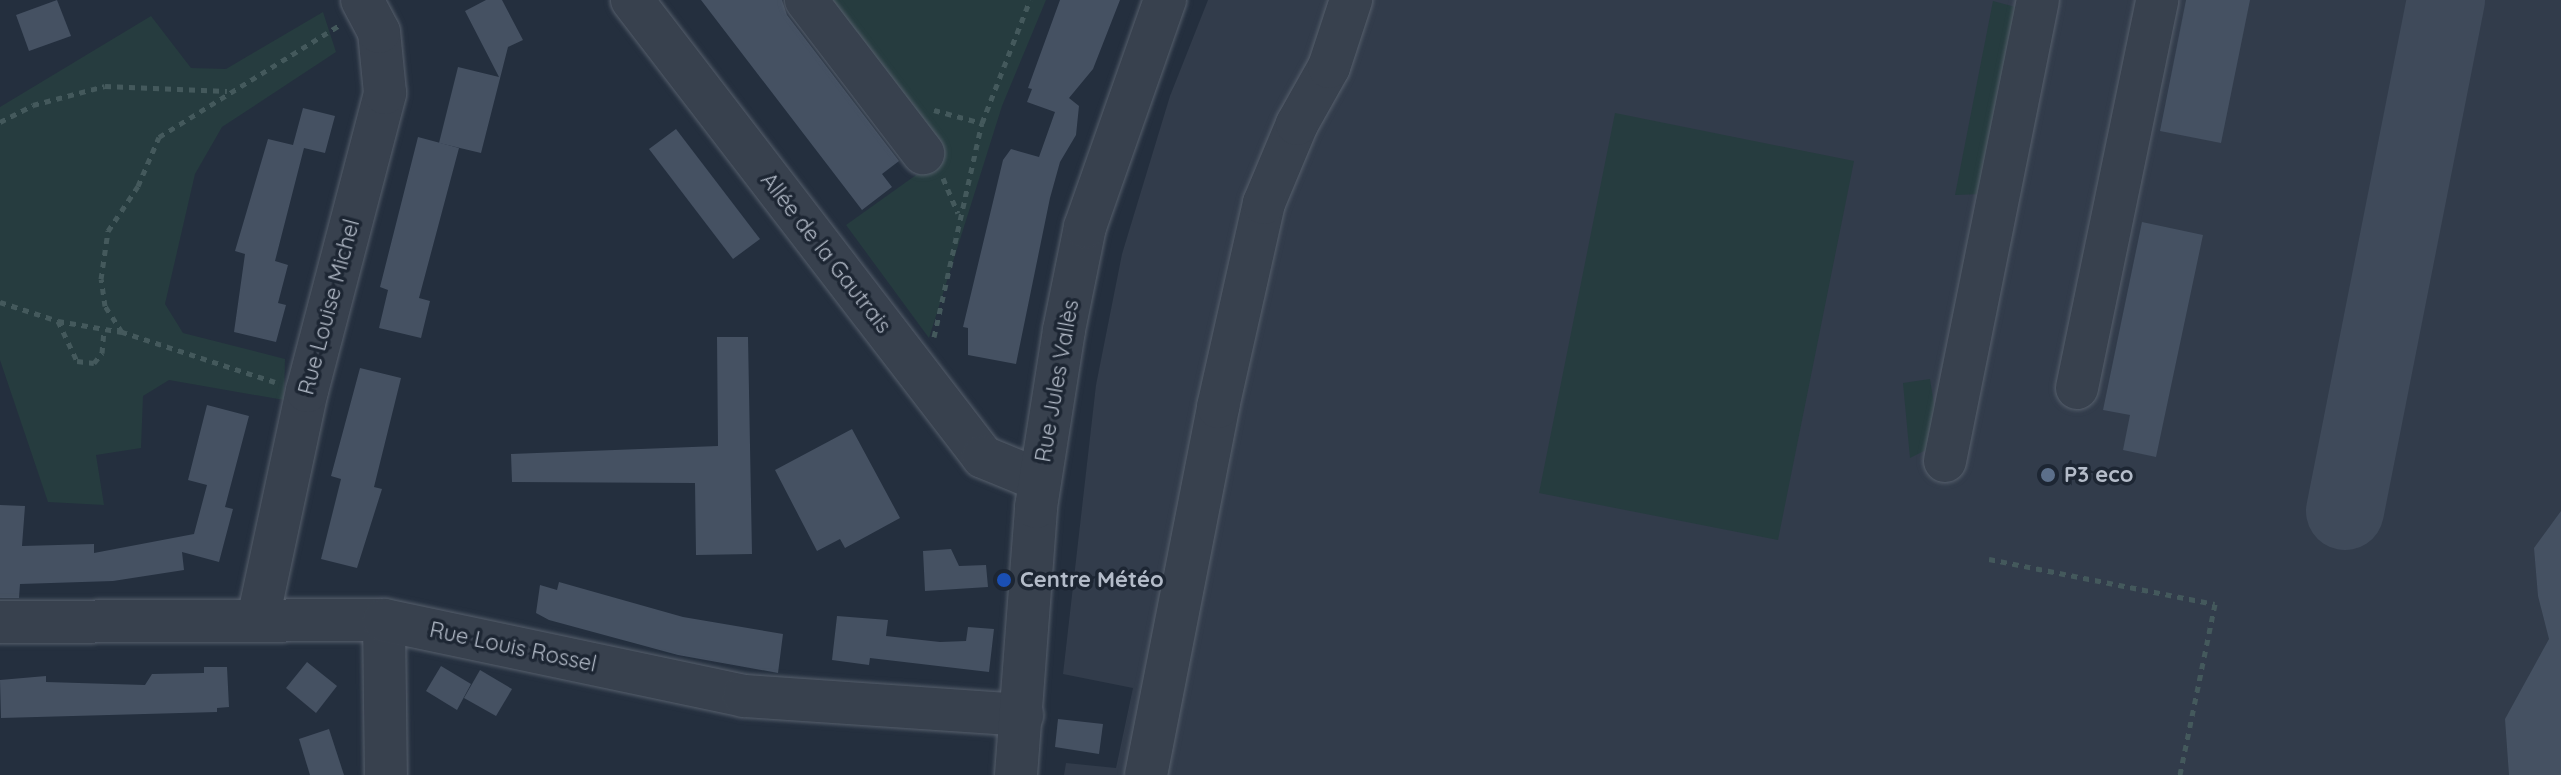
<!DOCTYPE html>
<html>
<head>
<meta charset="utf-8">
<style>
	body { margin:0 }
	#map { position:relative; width:2561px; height:775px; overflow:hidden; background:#242f3e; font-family:Quicksand,sans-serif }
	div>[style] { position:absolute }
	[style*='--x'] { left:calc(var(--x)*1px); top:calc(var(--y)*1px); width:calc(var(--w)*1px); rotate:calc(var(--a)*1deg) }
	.airport>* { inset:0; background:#323c4b }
	.green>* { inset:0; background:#263c3f }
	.taxiway>* { height:78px; margin:-39px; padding:0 39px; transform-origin:39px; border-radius:39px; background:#3f4a5a }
	.building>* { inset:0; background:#455162 }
	.path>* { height:5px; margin-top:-2.5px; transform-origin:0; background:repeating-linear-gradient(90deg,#44595c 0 6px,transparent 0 12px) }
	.roads { filter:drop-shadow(0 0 2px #565f6c) drop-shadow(0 0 2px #565f6c) }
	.minor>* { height:42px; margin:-21px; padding:0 21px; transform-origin:21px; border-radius:21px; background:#38414e }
	.dots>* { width:22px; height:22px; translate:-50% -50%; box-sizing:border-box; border:4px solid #1d2633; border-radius:50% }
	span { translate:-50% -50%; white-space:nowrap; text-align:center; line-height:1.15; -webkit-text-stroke:7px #1d2633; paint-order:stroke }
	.street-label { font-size:22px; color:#b4bcc9 }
	.poi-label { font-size:22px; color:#b4bcc9; font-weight:700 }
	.left { translate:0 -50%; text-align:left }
</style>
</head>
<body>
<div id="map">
	<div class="airport">
		<div style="clip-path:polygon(1208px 0,2561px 0,2561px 775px,1064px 775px,1066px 763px,1116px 768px,1133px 688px,1063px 674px,1096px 385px,1122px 254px,1170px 96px)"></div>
	</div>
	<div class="green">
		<div style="clip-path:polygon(819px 0,1046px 0,1002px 106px,929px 338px,846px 225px,937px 160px)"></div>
		<div style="clip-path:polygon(1993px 1px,2019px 8px,1982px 194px,1955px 195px)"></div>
		<div style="clip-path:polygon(323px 12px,336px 52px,222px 127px,195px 174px,165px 304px,183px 333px,285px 359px,284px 400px,169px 380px,143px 396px,141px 448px,96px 455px,104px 505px,48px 502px,0 360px,0 107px,151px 16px,191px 68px,226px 69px)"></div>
		<div style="clip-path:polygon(1615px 113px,1854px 161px,1778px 540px,1539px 493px)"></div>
		<div style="clip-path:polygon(1930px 379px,1940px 443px,1910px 458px,1903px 383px)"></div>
	</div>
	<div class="taxiway">
		<div style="--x:2345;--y:511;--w:521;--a:-78.82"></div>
	</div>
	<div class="building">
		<div style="clip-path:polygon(57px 0,71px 36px,29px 51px,16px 15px)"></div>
		<div style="clip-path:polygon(486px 0,502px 0,523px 40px,508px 47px,481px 153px,439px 143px,458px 67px,499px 77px,465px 11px)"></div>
		<div style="clip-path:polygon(701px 0,782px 0,787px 15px,899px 161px,882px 174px,892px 187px,862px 210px)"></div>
		<div style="clip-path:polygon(1060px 0,1120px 0,1093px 69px,1069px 98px,1079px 106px,1076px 135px,1060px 162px,1050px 198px,1016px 364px,968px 355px,968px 328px,963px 327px,1003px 160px,1011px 149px,1039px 157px,1055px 112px,1027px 102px,1032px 89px,1028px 88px)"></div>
		<div style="clip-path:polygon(2186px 0,2250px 0,2221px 143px,2160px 131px)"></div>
		<div style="clip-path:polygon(303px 108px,335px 116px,325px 153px,304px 148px,275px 261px,288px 265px,278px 303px,286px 305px,276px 342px,234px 332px,245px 254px,235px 251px,268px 139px,293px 145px)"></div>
		<div style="clip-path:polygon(676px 129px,760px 239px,733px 259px,649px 149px)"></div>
		<div style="clip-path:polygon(418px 137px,459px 148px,419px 298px,430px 301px,421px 338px,379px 328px,388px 290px,380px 287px)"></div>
		<div style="clip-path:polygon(2142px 222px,2203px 235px,2156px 457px,2123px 450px,2130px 415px,2103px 410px)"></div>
		<div style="clip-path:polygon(717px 337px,748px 337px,752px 554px,696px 555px,695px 483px,512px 482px,511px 454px,718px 446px)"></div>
		<div style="clip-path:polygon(360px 368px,401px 378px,374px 487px,382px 489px,357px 568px,321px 559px,341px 479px,331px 476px)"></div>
		<div style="clip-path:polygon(207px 405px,249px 416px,225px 507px,233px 509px,219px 562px,182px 552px,184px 570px,113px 581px,20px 584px,19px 598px,0 598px,0 505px,25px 506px,22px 546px,94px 544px,94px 553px,194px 534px,207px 485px,188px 480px)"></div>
		<div style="clip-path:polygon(852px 429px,900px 518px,845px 548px,840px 539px,817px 551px,775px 470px)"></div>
		<div style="clip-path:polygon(2561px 511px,2561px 775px,2509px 775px,2505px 719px,2549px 639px,2538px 596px,2534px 548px)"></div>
		<div style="clip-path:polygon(951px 549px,959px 566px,986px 565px,988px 587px,925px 591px,923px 551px)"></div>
		<div style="clip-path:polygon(559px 582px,683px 617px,783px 634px,778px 673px,678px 655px,549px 620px,536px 613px,540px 585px,557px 590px)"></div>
		<div style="clip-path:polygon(837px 616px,888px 620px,886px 636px,940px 642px,966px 641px,968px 627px,994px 629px,989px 672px,870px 658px,869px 665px,832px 660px)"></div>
		<div style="clip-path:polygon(307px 662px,337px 686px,316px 713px,286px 688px)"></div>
		<div style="clip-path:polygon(441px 666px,471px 684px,457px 710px,426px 691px)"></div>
		<div style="clip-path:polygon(204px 667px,227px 667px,229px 707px,217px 708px,217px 712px,1px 718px,0 680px,46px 676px,46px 682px,145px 685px,152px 674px,204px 673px)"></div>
		<div style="clip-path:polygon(480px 670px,512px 689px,496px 716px,464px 698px)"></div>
		<div style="clip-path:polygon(1058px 719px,1103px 724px,1099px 754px,1055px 747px)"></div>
		<div style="clip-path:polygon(329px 729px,344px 775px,310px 775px,299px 739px)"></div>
	</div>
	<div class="path">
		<div style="--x:934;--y:110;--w:50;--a:15.2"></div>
		<div style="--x:0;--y:122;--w:37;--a:-27"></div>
		<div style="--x:33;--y:105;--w:74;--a:-14.8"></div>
		<div style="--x:105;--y:86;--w:122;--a:2.3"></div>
		<div style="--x:943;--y:178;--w:38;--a:67"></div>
		<div style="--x:0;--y:302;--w:61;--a:18.1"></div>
		<div style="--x:58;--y:321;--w:65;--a:9.8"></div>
		<div style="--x:58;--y:321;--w:44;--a:64.6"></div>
		<div style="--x:77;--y:361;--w:17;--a:7"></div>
		<div style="--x:94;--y:363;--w:13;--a:-51"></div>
		<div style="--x:102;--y:353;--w:22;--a:-85"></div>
		<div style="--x:934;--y:337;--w:219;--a:-77.4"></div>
		<div style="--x:982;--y:123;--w:132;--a:-68.7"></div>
		<div style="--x:275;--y:382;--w:161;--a:-161.9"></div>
		<div style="--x:122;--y:332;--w:31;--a:-123"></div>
		<div style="--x:105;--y:306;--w:27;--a:-98"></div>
		<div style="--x:101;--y:279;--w:49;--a:-81.7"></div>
		<div style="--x:108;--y:231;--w:54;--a:-56.3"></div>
		<div style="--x:138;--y:186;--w:53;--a:-66.8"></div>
		<div style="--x:159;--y:137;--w:211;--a:-31.8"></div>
		<div style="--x:1989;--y:559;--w:230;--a:11.3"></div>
		<div style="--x:2215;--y:604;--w:175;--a:101.6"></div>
	</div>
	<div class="roads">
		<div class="minor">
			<div style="--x:632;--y:0;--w:576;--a:52.47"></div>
			<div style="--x:983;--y:457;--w:61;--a:22.3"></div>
			<div style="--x:806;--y:0;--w:193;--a:52.6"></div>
			<div style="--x:2077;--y:388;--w:396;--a:-78.3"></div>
			<div style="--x:1945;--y:461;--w:470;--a:-78.6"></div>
			<div style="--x:258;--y:619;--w:233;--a:-77.9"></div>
			<div style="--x:307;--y:391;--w:308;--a:-75.3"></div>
			<div style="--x:385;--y:93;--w:61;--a:-95.6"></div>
			<div style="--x:379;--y:32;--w:36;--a:-118"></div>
			<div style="--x:384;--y:620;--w:155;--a:89.3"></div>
			<div style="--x:0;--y:622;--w:384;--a:-0.3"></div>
			<div style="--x:384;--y:620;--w:368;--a:11.9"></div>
			<div style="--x:744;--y:696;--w:279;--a:3.9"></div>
			<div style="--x:1016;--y:775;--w:269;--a:-85.7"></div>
			<div style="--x:1036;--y:507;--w:179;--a:-81"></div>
			<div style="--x:1064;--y:330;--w:105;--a:-78.5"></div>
			<div style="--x:1085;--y:227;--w:241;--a:-70.6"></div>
			<div style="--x:1146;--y:775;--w:375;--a:-78.9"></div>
			<div style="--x:1218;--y:407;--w:209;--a:-77.3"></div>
			<div style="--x:1264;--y:203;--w:86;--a:-67.3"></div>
			<div style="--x:1297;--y:124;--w:65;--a:-60.7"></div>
			<div style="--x:1329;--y:67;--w:71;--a:-71.8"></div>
		</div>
	</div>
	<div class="dots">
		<div style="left:2048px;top:475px;background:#5c6f8a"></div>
		<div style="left:1004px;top:580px;background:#1a4fb4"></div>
	</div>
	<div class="street-label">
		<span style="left:826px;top:253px;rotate:52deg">Allée de la Gautrais</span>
		<span style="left:329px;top:307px;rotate:-75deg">Rue Louise Michel</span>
		<span style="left:1057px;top:381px;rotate:-80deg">Rue Jules Vallès</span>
		<span style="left:513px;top:647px;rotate:12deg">Rue Louis Rossel</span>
	</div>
	<div class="poi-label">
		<span class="left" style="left:2064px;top:475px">P3 eco</span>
		<span class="left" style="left:1020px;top:580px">Centre Météo</span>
	</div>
</div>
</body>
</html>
